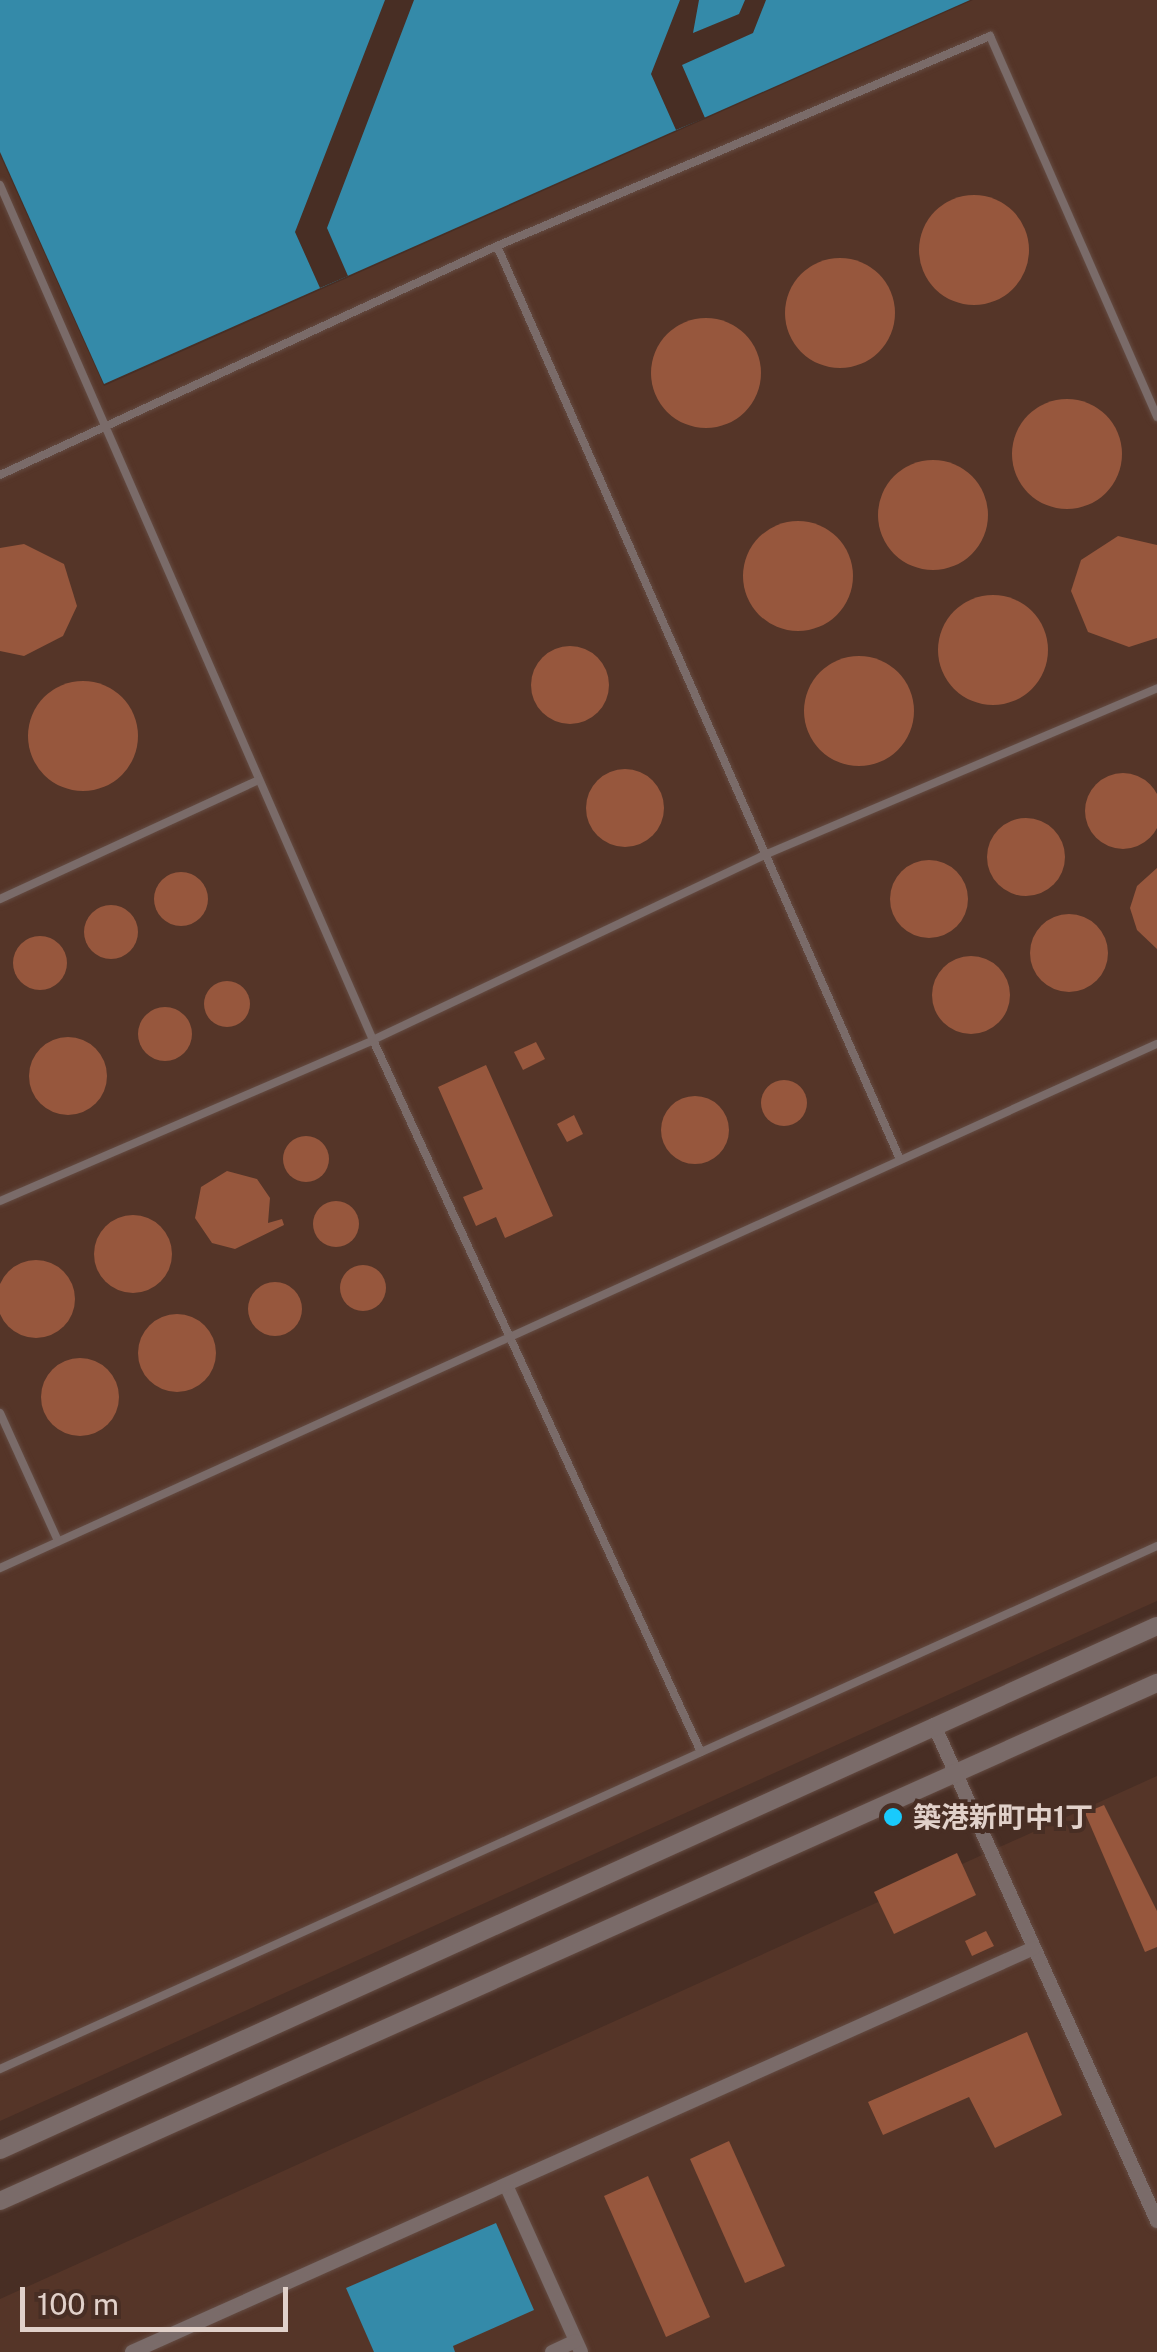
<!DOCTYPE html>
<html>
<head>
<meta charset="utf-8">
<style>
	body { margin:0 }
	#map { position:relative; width:1157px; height:2352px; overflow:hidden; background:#482e24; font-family:"Public Sans","Noto Sans JP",sans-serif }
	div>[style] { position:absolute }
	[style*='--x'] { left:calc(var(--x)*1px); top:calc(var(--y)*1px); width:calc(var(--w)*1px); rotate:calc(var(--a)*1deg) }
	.built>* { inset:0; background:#553528 }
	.water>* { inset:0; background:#348aa9 }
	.pier>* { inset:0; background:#482e24 }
	.building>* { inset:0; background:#97573d }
	.round { border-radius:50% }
	.roads { filter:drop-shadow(0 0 2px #644b42) drop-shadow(0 0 2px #644b42) }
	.service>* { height:8px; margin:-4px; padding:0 4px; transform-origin:4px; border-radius:4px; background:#7a6b69 }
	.minor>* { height:14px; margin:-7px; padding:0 7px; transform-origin:7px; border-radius:7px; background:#7a6b69 }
	.tertiary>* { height:18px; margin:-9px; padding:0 9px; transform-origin:9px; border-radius:9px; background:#7a6b69 }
	.dots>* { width:28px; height:28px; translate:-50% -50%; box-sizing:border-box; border:5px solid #482e24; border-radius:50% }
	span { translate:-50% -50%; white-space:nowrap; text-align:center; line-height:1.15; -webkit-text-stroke:8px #482e24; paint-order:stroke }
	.poi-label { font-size:28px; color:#e1d1ca; font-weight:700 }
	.left { translate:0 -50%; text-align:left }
	.scale { position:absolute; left:20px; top:2287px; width:268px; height:45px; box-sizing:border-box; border:5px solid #e1d1ca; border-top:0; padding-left:12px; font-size:30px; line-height:35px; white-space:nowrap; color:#e1d1ca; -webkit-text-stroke:8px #482e24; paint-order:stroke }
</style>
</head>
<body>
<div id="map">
	<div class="built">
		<div style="clip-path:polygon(973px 0,1157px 0,1157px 1601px,0 2121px,0 155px,104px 386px)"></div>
		<div style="clip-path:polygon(1157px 1776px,1157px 2352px,0 2352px,0 2299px)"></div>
	</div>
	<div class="water">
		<div style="clip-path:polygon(0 0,970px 0,104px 384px,0 152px)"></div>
		<div style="clip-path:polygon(496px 2223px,534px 2310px,453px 2346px,455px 2352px,374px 2352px,346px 2288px)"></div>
	</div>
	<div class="pier">
		<div style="clip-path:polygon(385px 0,414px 0,327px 228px,348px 276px,320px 288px,295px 232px)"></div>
		<div style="clip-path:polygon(680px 0,699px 0,693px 33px,739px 14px,745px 0,766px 0,753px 33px,682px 65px,705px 118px,676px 130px,651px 74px)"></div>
	</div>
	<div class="building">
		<div class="round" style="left:919px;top:195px;width:110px;height:110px"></div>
		<div class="round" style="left:785px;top:258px;width:110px;height:110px"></div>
		<div class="round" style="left:651px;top:318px;width:110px;height:110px"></div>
		<div class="round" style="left:1012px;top:399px;width:110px;height:110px"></div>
		<div class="round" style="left:878px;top:460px;width:110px;height:110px"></div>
		<div class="round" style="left:743px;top:521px;width:110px;height:110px"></div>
		<div style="clip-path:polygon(1118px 536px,1157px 545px,1157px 638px,1129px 647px,1088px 632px,1071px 591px,1081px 560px)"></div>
		<div style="clip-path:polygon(24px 544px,64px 564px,77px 606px,63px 636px,24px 656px,0 651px,0 548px)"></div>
		<div class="round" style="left:938px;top:595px;width:110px;height:110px"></div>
		<div class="round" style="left:531px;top:646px;width:78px;height:78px"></div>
		<div class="round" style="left:804px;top:656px;width:110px;height:110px"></div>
		<div class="round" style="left:28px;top:681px;width:110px;height:110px"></div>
		<div class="round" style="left:586px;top:769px;width:78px;height:78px"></div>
		<div class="round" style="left:1085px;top:773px;width:76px;height:76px"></div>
		<div class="round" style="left:987px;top:818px;width:78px;height:78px"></div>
		<div class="round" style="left:890px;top:860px;width:78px;height:78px"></div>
		<div style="clip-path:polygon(1157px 868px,1157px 949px,1137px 930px,1130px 908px,1137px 886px)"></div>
		<div class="round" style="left:154px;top:872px;width:54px;height:54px"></div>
		<div class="round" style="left:84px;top:905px;width:54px;height:54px"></div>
		<div class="round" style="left:1030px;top:914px;width:78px;height:78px"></div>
		<div class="round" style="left:13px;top:936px;width:54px;height:54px"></div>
		<div class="round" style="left:932px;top:956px;width:78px;height:78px"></div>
		<div class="round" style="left:204px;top:981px;width:46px;height:46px"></div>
		<div class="round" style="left:138px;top:1007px;width:54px;height:54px"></div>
		<div class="round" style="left:29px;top:1037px;width:78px;height:78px"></div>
		<div style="clip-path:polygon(536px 1042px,545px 1059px,523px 1070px,514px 1052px)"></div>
		<div style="clip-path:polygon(486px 1065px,553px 1216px,505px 1238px,496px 1217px,476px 1226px,463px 1197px,483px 1189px,438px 1087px)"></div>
		<div class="round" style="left:761px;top:1080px;width:46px;height:46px"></div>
		<div class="round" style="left:661px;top:1096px;width:68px;height:68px"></div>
		<div style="clip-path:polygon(574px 1115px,583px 1134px,567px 1142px,557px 1124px)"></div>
		<div class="round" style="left:283px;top:1136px;width:46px;height:46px"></div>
		<div style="clip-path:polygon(227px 1171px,257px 1179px,270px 1198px,268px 1223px,282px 1219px,284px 1225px,235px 1249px,212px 1243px,195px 1218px,201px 1187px)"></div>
		<div class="round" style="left:313px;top:1201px;width:46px;height:46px"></div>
		<div class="round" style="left:94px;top:1215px;width:78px;height:78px"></div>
		<div class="round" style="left:-3px;top:1260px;width:78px;height:78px"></div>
		<div class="round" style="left:340px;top:1265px;width:46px;height:46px"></div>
		<div class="round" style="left:248px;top:1282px;width:54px;height:54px"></div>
		<div class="round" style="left:138px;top:1314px;width:78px;height:78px"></div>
		<div class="round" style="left:41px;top:1358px;width:78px;height:78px"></div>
		<div style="clip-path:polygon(1104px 1805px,1157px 1911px,1157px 1947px,1145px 1952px,1085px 1813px)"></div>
		<div style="clip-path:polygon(957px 1853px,976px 1895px,894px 1934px,874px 1892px)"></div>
		<div style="clip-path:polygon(986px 1931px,994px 1946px,972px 1956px,965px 1941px)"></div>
		<div style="clip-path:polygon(1027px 2032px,1062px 2115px,995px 2148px,969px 2097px,883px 2135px,868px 2102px)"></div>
		<div style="clip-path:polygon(729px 2141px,785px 2266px,745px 2283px,690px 2159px)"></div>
		<div style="clip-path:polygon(648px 2176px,710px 2317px,666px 2337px,604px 2196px)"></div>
	</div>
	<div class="roads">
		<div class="service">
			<div style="--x:0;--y:185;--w:933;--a:66.43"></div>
			<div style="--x:373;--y:1040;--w:784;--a:65.27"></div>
			<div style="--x:497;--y:246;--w:996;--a:66.19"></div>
			<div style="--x:0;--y:475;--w:547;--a:-24.74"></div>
			<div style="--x:497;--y:246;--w:536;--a:-23.07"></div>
			<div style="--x:990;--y:36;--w:416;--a:66.3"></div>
			<div style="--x:0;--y:899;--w:285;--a:-24.7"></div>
			<div style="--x:0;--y:1201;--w:406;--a:-23.3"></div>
			<div style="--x:373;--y:1040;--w:430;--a:-25.3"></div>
			<div style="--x:762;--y:856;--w:429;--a:-23"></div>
			<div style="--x:0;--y:1413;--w:141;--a:65.6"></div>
			<div style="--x:0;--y:1568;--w:1270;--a:-24.37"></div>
			<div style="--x:0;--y:2069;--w:1270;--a:-24.32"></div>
		</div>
		<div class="minor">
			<div style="--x:934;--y:1725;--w:544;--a:65.79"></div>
			<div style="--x:506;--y:2185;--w:183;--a:65.8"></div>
			<div style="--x:132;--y:2352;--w:988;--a:-24.13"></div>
			<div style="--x:552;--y:2352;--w:26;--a:-25"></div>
		</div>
		<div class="tertiary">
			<div style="--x:0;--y:2150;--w:1270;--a:-24.37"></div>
			<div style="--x:0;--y:2201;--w:1268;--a:-24.12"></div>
		</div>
	</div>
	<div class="dots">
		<div style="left:893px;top:1817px;background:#19cafc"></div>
	</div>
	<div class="poi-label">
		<span class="left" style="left:913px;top:1817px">築港新町中1丁</span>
	</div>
	<div class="scale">100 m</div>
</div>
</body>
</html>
